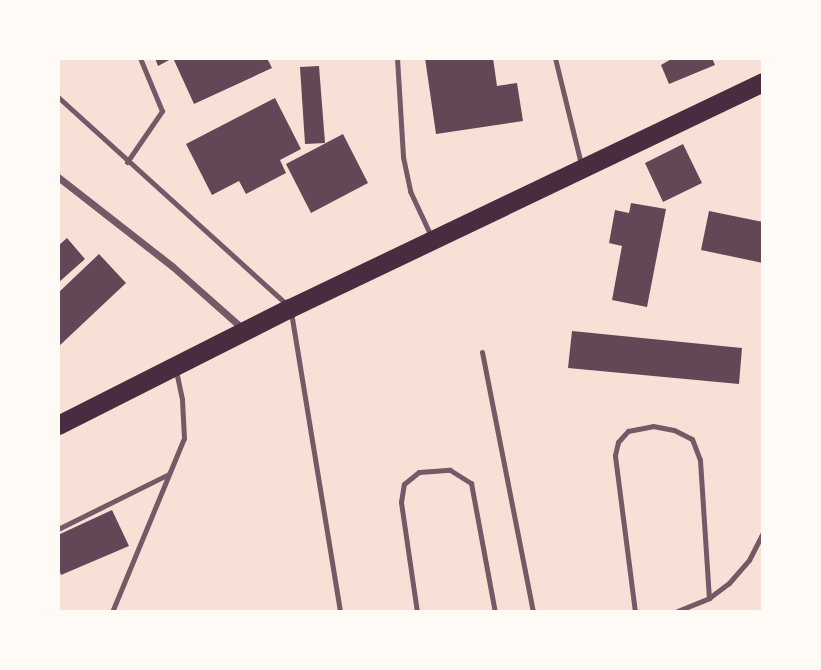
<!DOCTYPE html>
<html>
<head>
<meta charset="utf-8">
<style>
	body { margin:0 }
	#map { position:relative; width:821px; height:670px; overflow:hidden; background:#f7e1d7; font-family:Roboto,sans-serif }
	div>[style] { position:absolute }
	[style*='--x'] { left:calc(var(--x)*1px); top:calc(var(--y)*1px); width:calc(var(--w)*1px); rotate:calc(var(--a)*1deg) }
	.building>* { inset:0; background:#644757 }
	.service>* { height:5px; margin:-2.5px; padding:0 2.5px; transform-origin:2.5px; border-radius:2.5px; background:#755966 }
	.minor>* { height:7px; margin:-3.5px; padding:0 3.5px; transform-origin:3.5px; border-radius:3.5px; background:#755966 }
	.trunk>* { height:19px; margin:-9.5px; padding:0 9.5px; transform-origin:9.5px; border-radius:9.5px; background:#4a2c40 }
	span { translate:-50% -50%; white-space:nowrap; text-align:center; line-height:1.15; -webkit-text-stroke:7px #fffaf5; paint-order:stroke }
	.frame { position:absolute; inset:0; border:60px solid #fffaf5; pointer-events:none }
</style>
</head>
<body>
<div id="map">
	<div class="building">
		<div style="clip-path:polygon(155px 58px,267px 58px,272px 68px,194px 104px,173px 58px,158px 66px)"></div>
		<div style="clip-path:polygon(425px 58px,493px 58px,497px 86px,517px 83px,523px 121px,436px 134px)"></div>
		<div style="clip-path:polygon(673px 58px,712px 58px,715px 65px,669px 84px,661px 65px)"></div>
		<div style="clip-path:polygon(319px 66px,325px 143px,305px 144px,300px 67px)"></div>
		<div style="clip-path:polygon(275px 98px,301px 149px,280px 160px,286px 173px,246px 194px,239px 181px,212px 195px,186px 144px)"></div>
		<div style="clip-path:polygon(343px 134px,368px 183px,311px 213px,286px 164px)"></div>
		<div style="clip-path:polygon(683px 144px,702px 183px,663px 202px,645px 163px)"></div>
		<div style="clip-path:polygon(631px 203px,666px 209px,647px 307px,612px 300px,622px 246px,609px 243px,615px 210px,629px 213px)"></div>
		<div style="clip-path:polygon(709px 211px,763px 222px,763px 263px,701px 250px)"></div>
		<div style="clip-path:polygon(67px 238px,85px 259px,58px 283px,58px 246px)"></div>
		<div style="clip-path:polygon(99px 254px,126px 283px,58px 347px,58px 293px)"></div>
		<div style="clip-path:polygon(572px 331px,742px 348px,739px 384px,568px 368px)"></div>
		<div style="clip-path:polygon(112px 510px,129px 546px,61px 575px,58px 566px,58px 535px)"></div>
	</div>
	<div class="service">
		<div style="--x:397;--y:58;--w:99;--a:86.5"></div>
		<div style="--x:403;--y:157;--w:35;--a:78"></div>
		<div style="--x:410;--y:191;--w:50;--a:65"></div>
		<div style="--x:555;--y:58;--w:109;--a:76.2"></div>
		<div style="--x:58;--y:97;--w:308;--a:42.2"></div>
		<div style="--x:127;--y:162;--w:62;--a:-55.5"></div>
		<div style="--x:162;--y:111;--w:57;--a:-112.5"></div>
		<div style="--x:291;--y:312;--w:304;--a:80.7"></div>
		<div style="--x:482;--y:352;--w:265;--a:78.9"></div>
		<div style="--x:58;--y:529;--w:124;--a:-26.4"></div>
		<div style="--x:112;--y:612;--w:188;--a:-67.5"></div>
		<div style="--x:184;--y:438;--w:39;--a:-93"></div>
		<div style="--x:182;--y:399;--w:29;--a:-102"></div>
		<div style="--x:417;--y:612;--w:111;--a:-98.3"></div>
		<div style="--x:401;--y:502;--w:18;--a:-81"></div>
		<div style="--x:404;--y:484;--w:19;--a:-39"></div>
		<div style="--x:419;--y:472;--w:31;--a:-4"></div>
		<div style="--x:450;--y:470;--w:25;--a:32"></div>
		<div style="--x:471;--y:483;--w:131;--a:79.5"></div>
		<div style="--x:635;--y:612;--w:158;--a:-97.3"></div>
		<div style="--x:615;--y:455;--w:13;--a:-77"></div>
		<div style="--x:618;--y:442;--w:15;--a:-48"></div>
		<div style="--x:628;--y:431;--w:25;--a:-11"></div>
		<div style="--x:653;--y:426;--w:21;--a:11"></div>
		<div style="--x:674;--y:430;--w:20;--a:27"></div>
		<div style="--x:692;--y:439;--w:22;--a:69"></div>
		<div style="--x:700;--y:460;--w:138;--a:86.3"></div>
		<div style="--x:675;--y:612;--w:37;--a:-22"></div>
		<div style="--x:709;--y:598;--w:25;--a:-37"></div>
		<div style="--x:729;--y:583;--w:30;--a:-49"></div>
		<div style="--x:749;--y:560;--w:31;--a:-63"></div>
	</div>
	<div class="minor">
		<div style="--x:58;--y:177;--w:145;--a:38"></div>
		<div style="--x:172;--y:266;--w:96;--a:41.6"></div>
	</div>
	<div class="trunk">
		<div style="--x:58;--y:425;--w:260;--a:-26.8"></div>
		<div style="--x:290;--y:308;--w:524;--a:-25.54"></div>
	</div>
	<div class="frame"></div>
</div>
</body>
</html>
